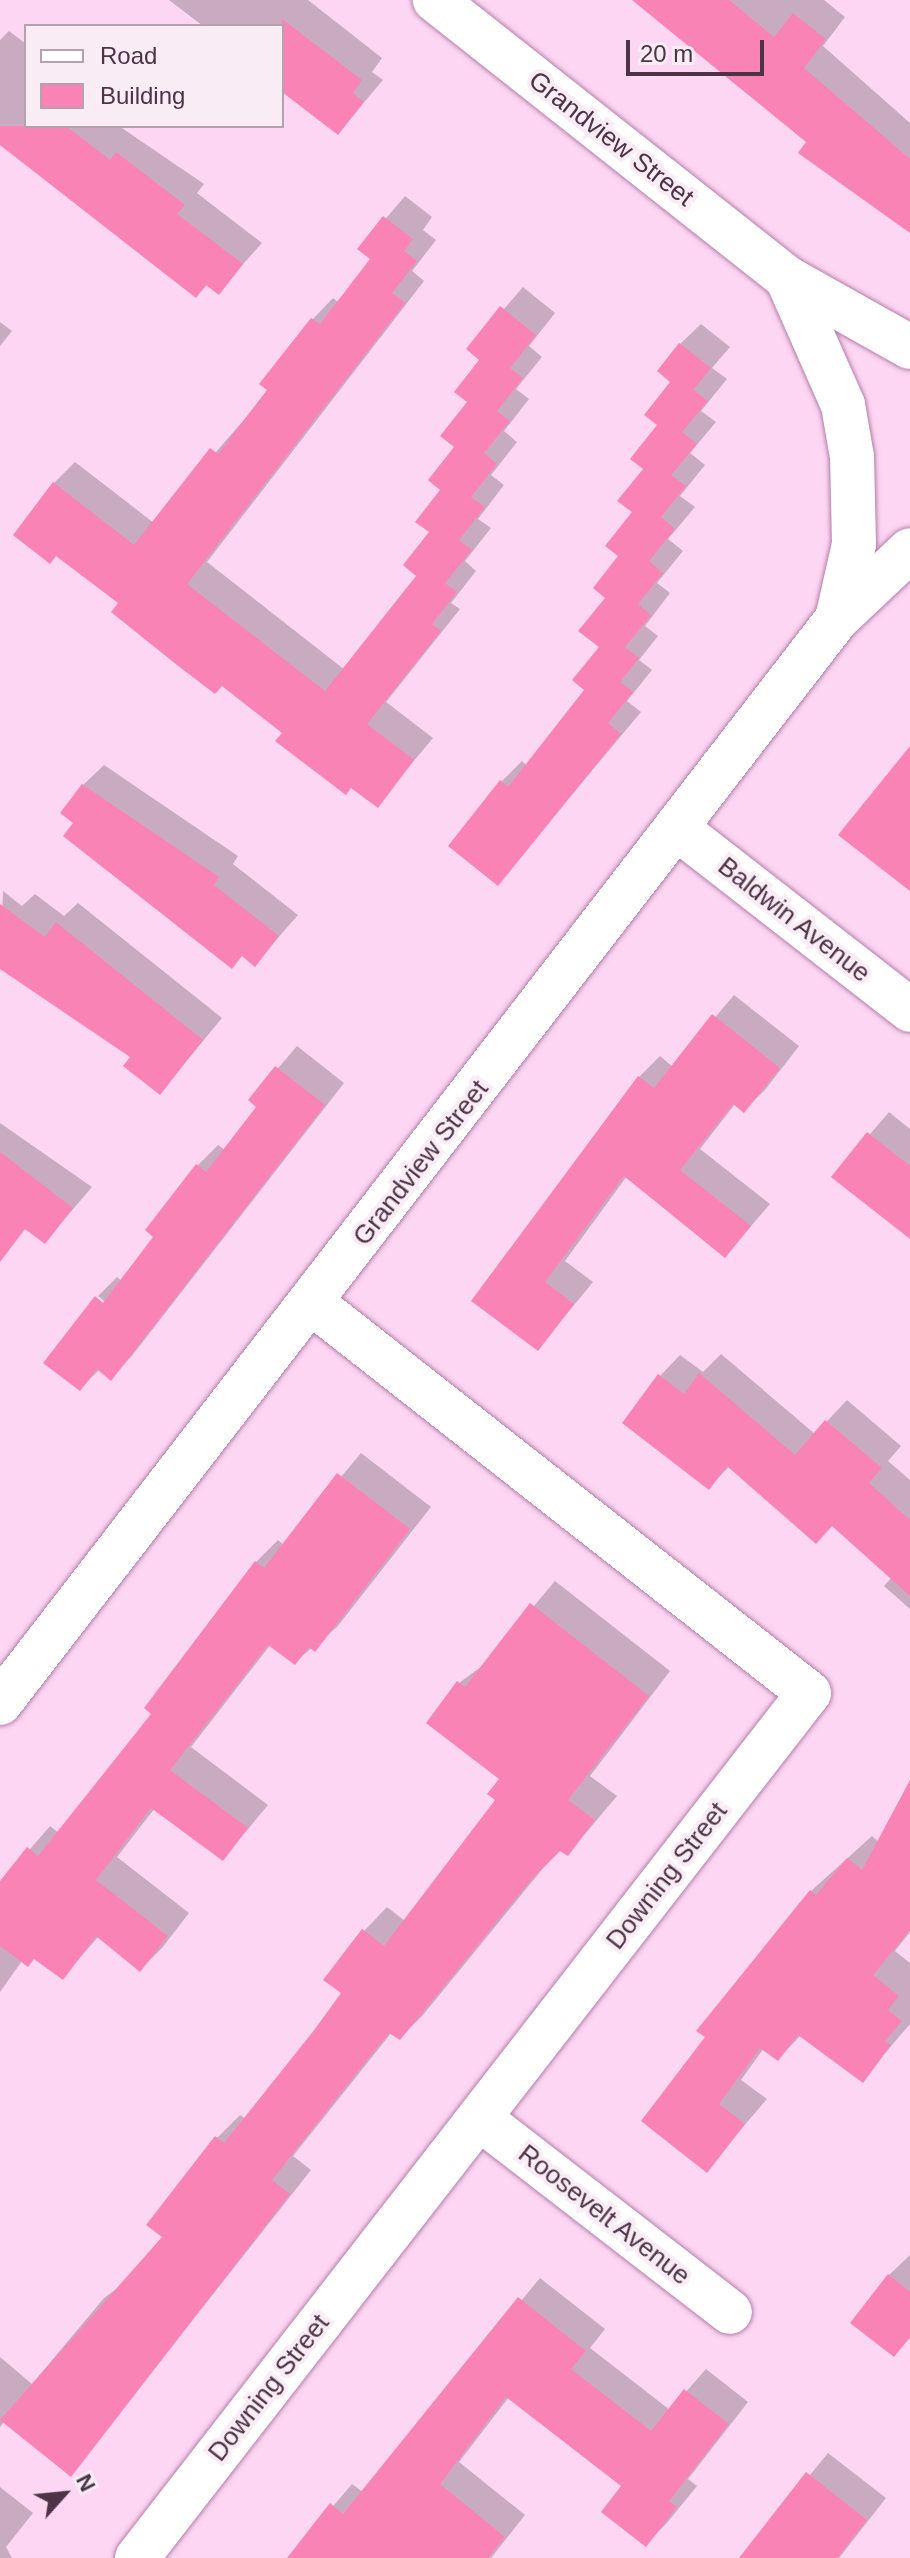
<!DOCTYPE html>
<html>
<head>
<meta charset="utf-8">
<style>
	body { margin:0 }
	#map { position:relative; width:910px; height:2558px; overflow:hidden; background:#fcd6f2; font-family:Arial,sans-serif }
	div>[style] { position:absolute }
	[style*='--x'] { left:calc(var(--x)*1px); top:calc(var(--y)*1px); width:calc(var(--w)*1px); rotate:calc(var(--a)*1deg) }
	.shadow>* { inset:0; background:#0003 }
	.building>* { inset:0; background:#fa83b5 }
	.roads { filter:drop-shadow(0 0 2px #b67daa) drop-shadow(0 0 2px #b67daa) }
	.minor>* { height:44px; margin:-22px; padding:0 22px; transform-origin:22px; border-radius:22px; background:#fff }
	span { translate:-50% -50%; white-space:nowrap; text-align:center; line-height:1.15; -webkit-text-stroke:8px #f9ecf5; paint-order:stroke }
	.street-label { font-size:26px; color:#4c3346 }
	.legend { position:absolute; left:24px; top:24px; width:260px; height:104px; box-sizing:border-box; background:#f9ecf5; border:2px solid #b4a2af; margin:0; padding:10px 14px; list-style:none; font-size:24px; color:#4c3346 }
	.legend li { display:flex; align-items:center; gap:16px; height:40px }
	.legend b { width:40px; border:2px solid #b4a2af }
	.north { position:absolute; left:24px; top:2454px; width:80px; height:80px; -webkit-text-stroke:6px #f9ecf5; paint-order:stroke; rotate:63deg; font-size:22px; font-weight:700; line-height:32px; text-align:center; color:#4c3346 }
	.north::after { content:''; display:block; margin:auto; width:28px; height:36px; background:#4c3346; clip-path:polygon(50% 0,100% 100%,50% 72%,0 100%) }
	.scale { position:absolute; left:626px; top:40px; width:138px; height:36px; box-sizing:border-box; border:4px solid #4c3346; border-top:0; padding-left:10px; font-size:24px; line-height:28px; white-space:nowrap; color:#4c3346; -webkit-text-stroke:6px #f9ecf5; paint-order:stroke }
</style>
</head>
<body>
<div id="map">
	<div class="shadow">
		<div style="clip-path:polygon(169px 0,308px 0,382px 58px,372px 72px,383px 80px,338px 133px,282px 89px,282px 26px,203px 26px)"></div>
		<div style="clip-path:polygon(634px 0,824px 0,845px 17px,823px 46px,910px 123px,910px 230px,801px 152px,809px 142px)"></div>
		<div style="clip-path:polygon(9px 31px,26px 44px,26px 126px,119px 126px,204px 184px,197px 193px,262px 243px,218px 292px,208px 284px,196px 296px,0 143px,0 40px)"></div>
		<div style="clip-path:polygon(405px 196px,432px 217px,423px 230px,436px 240px,412px 271px,424px 281px,207px 562px,345px 670px,419px 576px,482px 360px,469px 349px,523px 287px,555px 313px,529px 346px,542px 357px,516px 389px,529px 399px,504px 431px,517px 442px,491px 475px,504px 485px,478px 519px,491px 528px,465px 561px,476px 571px,451px 603px,460px 609px,386px 702px,433px 738px,377px 805px,121px 603px,54px 483px,75px 462px,154px 523px,270px 390px,262px 383px,313px 319px,333px 298px,339px 303px,373px 259px,360px 249px)"></div>
		<div style="clip-path:polygon(0 322px,12px 331px,0 346px)"></div>
		<div style="clip-path:polygon(701px 324px,730px 347px,712px 368px,727px 379px,701px 411px,716px 422px,690px 453px,705px 465px,680px 496px,695px 507px,668px 539px,683px 551px,657px 583px,670px 593px,645px 626px,658px 636px,639px 660px,652px 670px,627px 701px,641px 712px,498px 883px,501px 782px,522px 761px,527px 766px,587px 690px,680px 344px)"></div>
		<div style="clip-path:polygon(104px 765px,238px 856px,233px 864px,298px 915px,255px 964px,76px 822px,83px 785px)"></div>
		<div style="clip-path:polygon(3px 891px,22px 906px,35px 894px,64px 916px,78px 903px,222px 1018px,160px 1093px,133px 1057px,0 967px)"></div>
		<div style="clip-path:polygon(734px 995px,799px 1046px,765px 1090px,744px 1110px,735px 1104px,700px 1149px,770px 1204px,725px 1256px,627px 1176px,565px 1261px,593px 1282px,538px 1349px,474px 1300px,639px 1077px,660px 1056px,673px 1067px)"></div>
		<div style="clip-path:polygon(297px 1046px,344px 1083px,131px 1357px,110px 1378px,100px 1369px,80px 1389px,112px 1307px,98px 1296px,117px 1277px,122px 1281px,156px 1237px,148px 1230px,198px 1165px,218px 1145px,225px 1150px,259px 1106px,251px 1100px)"></div>
		<div style="clip-path:polygon(889px 1112px,910px 1129px,910px 1220px,834px 1176px)"></div>
		<div style="clip-path:polygon(0 1123px,92px 1187px,45px 1242px,27px 1228px,16px 1238px,0 1226px)"></div>
		<div style="clip-path:polygon(721px 1354px,815px 1434px,847px 1400px,901px 1446px,888px 1461px,910px 1480px,910px 1609px,884px 1586px,892px 1577px,833px 1524px,730px 1466px,709px 1487px,660px 1376px,680px 1355px,703px 1372px)"></div>
		<div style="clip-path:polygon(361px 1453px,431px 1507px,337px 1627px,295px 1662px,271px 1644px,191px 1747px,268px 1805px,223px 1859px,155px 1808px,117px 1857px,189px 1913px,162px 1948px,140px 1970px,99px 1936px,62px 1978px,35px 1957px,22px 1961px,0 1992px,0 1884px,50px 1826px,59px 1833px,153px 1713px,256px 1562px,278px 1540px,284px 1545px)"></div>
		<div style="clip-path:polygon(555px 1581px,670px 1671px,590px 1776px,617px 1796px,568px 1854px,560px 1848px,553px 1856px,423px 2015px,400px 2038px,392px 2032px,293px 2156px,311px 2170px,71px 2474px,4px 2422px,0 2427px,0 2357px,32px 2384px,104px 2298px,131px 2278px,164px 2237px,217px 2138px,240px 2115px,246px 2119px,344px 1993px,364px 1931px,387px 1907px,405px 1921px,497px 1799px,502px 1778px,459px 1683px,486px 1663px)"></div>
		<div style="clip-path:polygon(910px 1785px,910px 1932px,895px 1951px,910px 1963px,910px 2024px,862px 2080px,801px 2035px,778px 2059px,764px 2048px,741px 2080px,767px 2099px,706px 2170px,708px 2037px,811px 1891px,872px 1836px,879px 1842px)"></div>
		<div style="clip-path:polygon(910px 2255px,910px 2338px,894px 2355px,889px 2275px)"></div>
		<div style="clip-path:polygon(540px 2278px,605px 2329px,590px 2348px,670px 2410px,706px 2369px,748px 2402px,688px 2479px,697px 2486px,666px 2524px,646px 2544px,624px 2486px,509px 2397px,459px 2462px,525px 2515px,491px 2558px,289px 2558px,352px 2484px,363px 2492px)"></div>
		<div style="clip-path:polygon(828px 2453px,886px 2498px,839px 2558px,742px 2558px)"></div>
		<div style="clip-path:polygon(0 2487px,33px 2513px,6px 2547px,12px 2558px,0 2558px)"></div>
	</div>
	<div class="building">
		<div style="clip-path:polygon(632px 0,729px 0,774px 37px,793px 13px,826px 39px,804px 68px,910px 159px,910px 233px,798px 153px,806px 142px)"></div>
		<div style="clip-path:polygon(282px 19px,362px 80px,353px 93px,364px 102px,338px 135px,282px 92px)"></div>
		<div style="clip-path:polygon(0 126px,66px 126px,110px 160px,116px 152px,185px 205px,177px 214px,243px 264px,219px 295px,206px 285px,196px 298px,0 145px)"></div>
		<div style="clip-path:polygon(383px 216px,413px 239px,404px 251px,417px 261px,392px 293px,405px 303px,187px 584px,325px 691px,416px 576px,403px 565px,429px 532px,415px 522px,440px 490px,428px 480px,454px 447px,440px 436px,467px 402px,454px 392px,479px 360px,466px 349px,500px 306px,536px 335px,510px 368px,523px 378px,497px 411px,510px 421px,484px 453px,497px 464px,471px 497px,485px 507px,459px 540px,472px 550px,445px 583px,457px 592px,432px 624px,441px 631px,367px 724px,414px 760px,378px 808px,351px 788px,346px 795px,275px 741px,282px 733px,222px 686px,215px 694px,177px 665px,111px 612px,118px 603px,56px 556px,50px 564px,13px 535px,53px 482px,134px 545px,210px 448px,218px 454px,267px 390px,259px 384px,311px 318px,320px 324px,370px 259px,357px 249px)"></div>
		<div style="clip-path:polygon(679px 343px,711px 368px,693px 390px,708px 401px,682px 432px,697px 444px,671px 475px,686px 486px,661px 517px,675px 529px,649px 561px,663px 573px,638px 604px,651px 615px,625px 647px,639px 658px,620px 682px,633px 692px,608px 723px,621px 734px,498px 886px,448px 846px,500px 780px,508px 787px,584px 690px,572px 680px,599px 647px,578px 631px,605px 598px,593px 588px,618px 556px,605px 546px,632px 512px,617px 501px,643px 469px,630px 459px,657px 425px,644px 415px,670px 382px,657px 371px)"></div>
		<div style="clip-path:polygon(910px 746px,910px 891px,838px 835px)"></div>
		<div style="clip-path:polygon(82px 784px,219px 877px,214px 885px,279px 936px,255px 967px,242px 956px,232px 969px,63px 836px,73px 823px,60px 813px)"></div>
		<div style="clip-path:polygon(0 904px,45px 937px,56px 922px,203px 1040px,160px 1095px,123px 1066px,130px 1057px,0 969px)"></div>
		<div style="clip-path:polygon(712px 1014px,780px 1068px,744px 1113px,733px 1104px,680px 1170px,751px 1226px,725px 1258px,624px 1176px,545px 1282px,574px 1304px,538px 1351px,471px 1301px,638px 1076px,654px 1088px)"></div>
		<div style="clip-path:polygon(275px 1066px,325px 1105px,111px 1381px,97px 1369px,80px 1391px,43px 1363px,95px 1296px,103px 1303px,153px 1237px,145px 1230px,196px 1164px,206px 1172px,256px 1107px,248px 1100px)"></div>
		<div style="clip-path:polygon(867px 1132px,910px 1166px,910px 1239px,831px 1177px)"></div>
		<div style="clip-path:polygon(0 1152px,73px 1208px,45px 1244px,25px 1229px,0 1262px)"></div>
		<div style="clip-path:polygon(699px 1373px,795px 1455px,825px 1420px,882px 1468px,869px 1483px,910px 1520px,910px 1596px,832px 1526px,816px 1544px,727px 1466px,709px 1490px,622px 1423px,658px 1374px,684px 1394px)"></div>
		<div style="clip-path:polygon(337px 1473px,410px 1529px,315px 1652px,309px 1647px,295px 1665px,268px 1645px,170px 1770px,248px 1828px,223px 1861px,151px 1808px,96px 1880px,168px 1936px,140px 1972px,96px 1936px,63px 1980px,34px 1959px,28px 1967px,0 1946px,0 1881px,27px 1847px,38px 1856px,151px 1714px,144px 1708px,255px 1561px,264px 1568px)"></div>
		<div style="clip-path:polygon(530px 1603px,649px 1696px,568px 1800px,595px 1820px,568px 1856px,560px 1851px,530px 1881px,400px 2040px,389px 2033px,363px 2065px,272px 2180px,290px 2194px,71px 2477px,0 2420px,162px 2237px,146px 2225px,215px 2136px,224px 2143px,315px 2029px,341px 1993px,323px 1980px,362px 1929px,384px 1946px,495px 1800px,487px 1794px,499px 1779px,426px 1723px,457px 1681px,465px 1687px)"></div>
		<div style="clip-path:polygon(910px 1780px,910px 1930px,873px 1975px,899px 1996px,888px 2010px,902px 2021px,885px 2041px,891px 2045px,863px 2083px,798px 2035px,778px 2061px,760px 2048px,719px 2104px,745px 2124px,707px 2173px,641px 2121px,705px 2037px,696px 2031px,810px 1890px,816px 1895px,847px 1858px,862px 1870px)"></div>
		<div style="clip-path:polygon(888px 2274px,910px 2292px,910px 2337px,894px 2357px,850px 2323px)"></div>
		<div style="clip-path:polygon(518px 2297px,586px 2351px,571px 2369px,651px 2431px,684px 2389px,729px 2424px,669px 2501px,677px 2507px,646px 2547px,601px 2512px,621px 2486px,506px 2397px,440px 2484px,505px 2537px,488px 2558px,287px 2558px,330px 2503px,343px 2514px)"></div>
		<div style="clip-path:polygon(806px 2472px,867px 2520px,837px 2558px,739px 2558px)"></div>
	</div>
	<div class="roads">
		<div class="minor">
			<div style="--x:787;--y:278;--w:141;--a:29.3"></div>
			<div style="--x:837;--y:619;--w:100;--a:-43.4"></div>
			<div style="--x:679;--y:830;--w:293;--a:37.9"></div>
			<div style="--x:0;--y:1703;--w:1370;--a:-52.33"></div>
			<div style="--x:837;--y:619;--w:77;--a:-77.2"></div>
			<div style="--x:854;--y:544;--w:87;--a:-91.3"></div>
			<div style="--x:852;--y:457;--w:53;--a:-99.8"></div>
			<div style="--x:843;--y:405;--w:139;--a:-113.8"></div>
			<div style="--x:787;--y:278;--w:449;--a:-141.7"></div>
			<div style="--x:479;--y:2118;--w:317;--a:37.7"></div>
			<div style="--x:137;--y:2558;--w:1095;--a:-52.16"></div>
			<div style="--x:809;--y:1693;--w:632;--a:-141.88"></div>
		</div>
	</div>
	<div class="street-label">
		<span style="left:611px;top:139px;rotate:38deg">Grandview Street</span>
		<span style="left:794px;top:920px;rotate:38deg">Baldwin Avenue</span>
		<span style="left:421px;top:1163px;rotate:-52deg">Grandview Street</span>
		<span style="left:667px;top:1876px;rotate:-52deg">Downing Street</span>
		<span style="left:604px;top:2215px;rotate:38deg">Roosevelt Avenue</span>
		<span style="left:269px;top:2388px;rotate:-52deg">Downing Street</span>
	</div>
	<ul class="legend">
	<li><b style="height:10px;background:#fff"></b>Road</li>
	<li><b style="height:22px;background:#fa83b5"></b>Building</li>
	</ul>
	<div class="north">N</div>
	<div class="scale">20 m</div>
</div>
</body>
</html>
